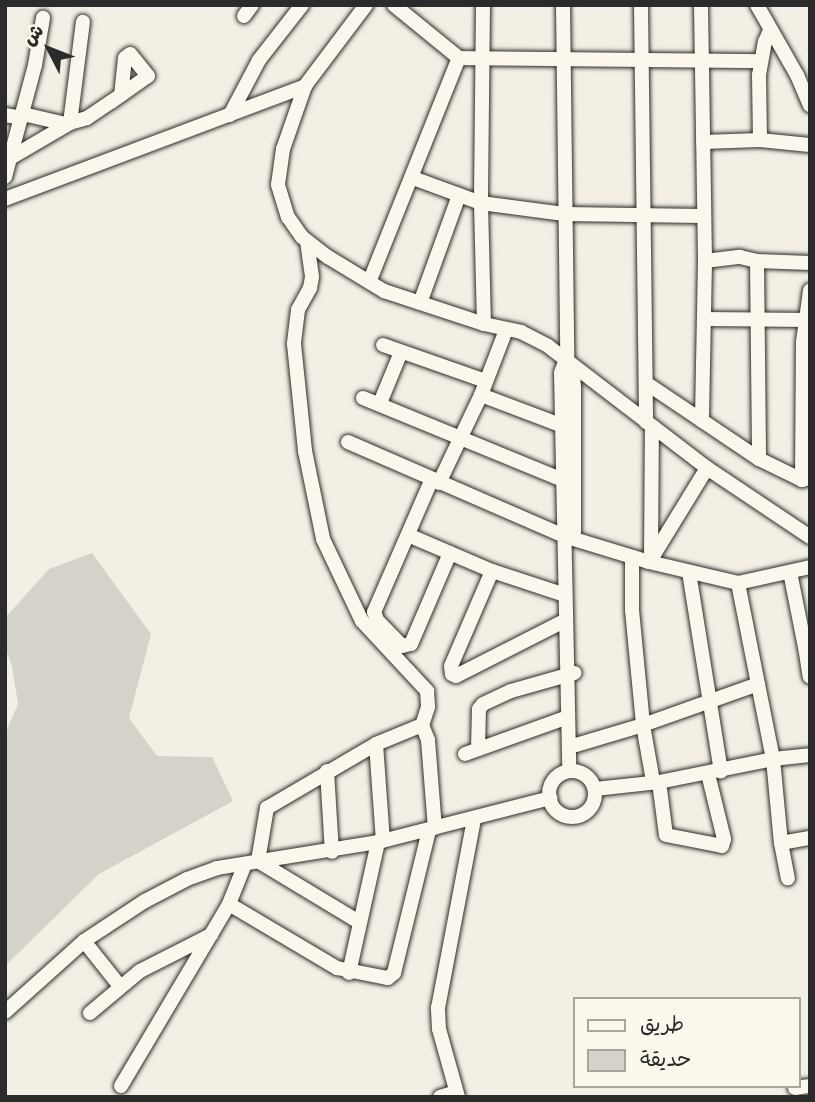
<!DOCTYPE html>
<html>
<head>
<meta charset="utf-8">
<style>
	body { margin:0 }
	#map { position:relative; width:815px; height:1102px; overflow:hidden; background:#f3efe4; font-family:"Shantell Sans","Playpen Sans Arabic",sans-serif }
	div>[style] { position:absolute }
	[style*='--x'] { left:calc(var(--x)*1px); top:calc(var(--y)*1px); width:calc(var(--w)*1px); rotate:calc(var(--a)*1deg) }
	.green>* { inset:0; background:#d5d2c9 }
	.roads { filter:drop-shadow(0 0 2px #2b2b2b) drop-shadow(0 0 2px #2b2b2b) }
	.minor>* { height:14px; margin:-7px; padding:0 7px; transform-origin:7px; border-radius:7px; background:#fbf7ec }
	.minor>.ring { margin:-7px; padding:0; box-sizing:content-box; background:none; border:14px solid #fbf7ec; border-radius:50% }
	span { translate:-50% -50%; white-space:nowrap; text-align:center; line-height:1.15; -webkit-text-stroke:7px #fbf7ec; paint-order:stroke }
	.frame { position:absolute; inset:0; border:7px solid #2b2b2b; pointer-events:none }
	.legend { position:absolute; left:573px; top:997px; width:228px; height:91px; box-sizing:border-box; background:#fbf7ec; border:2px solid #a8a59f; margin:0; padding:9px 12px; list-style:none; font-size:21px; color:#2b2b2b }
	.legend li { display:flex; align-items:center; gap:14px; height:35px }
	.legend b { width:35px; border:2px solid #a8a59f }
	.north { position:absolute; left:14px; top:14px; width:70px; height:70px; -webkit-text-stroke:5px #fbf7ec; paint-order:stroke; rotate:312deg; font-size:19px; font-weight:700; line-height:28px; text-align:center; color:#2b2b2b }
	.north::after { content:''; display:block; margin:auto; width:24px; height:32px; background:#2b2b2b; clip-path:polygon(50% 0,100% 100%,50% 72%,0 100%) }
</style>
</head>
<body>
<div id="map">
	<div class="green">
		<div style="clip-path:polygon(92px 553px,151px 634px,129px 718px,157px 756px,212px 757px,233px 801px,99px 874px,5px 966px,5px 734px,18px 704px,12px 666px,5px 648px,5px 618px,49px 569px)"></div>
	</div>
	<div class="roads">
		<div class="minor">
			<div style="--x:366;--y:5;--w:101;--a:127"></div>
			<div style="--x:305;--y:86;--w:67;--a:109.2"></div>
			<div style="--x:283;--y:149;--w:36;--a:98"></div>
			<div style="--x:278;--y:185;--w:34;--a:73"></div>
			<div style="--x:288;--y:217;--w:24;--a:55"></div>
			<div style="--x:302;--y:237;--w:33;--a:38"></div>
			<div style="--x:328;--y:257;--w:66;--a:31.3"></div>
			<div style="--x:384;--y:291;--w:105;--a:18.3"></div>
			<div style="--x:484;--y:324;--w:38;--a:12"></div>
			<div style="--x:521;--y:332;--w:30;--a:27"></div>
			<div style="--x:548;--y:346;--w:200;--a:37.5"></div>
			<div style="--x:707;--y:468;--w:124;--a:33.8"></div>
			<div style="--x:394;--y:5;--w:84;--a:39.2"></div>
			<div style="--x:459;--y:58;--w:301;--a:0.6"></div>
			<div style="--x:483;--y:5;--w:198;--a:90.6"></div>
			<div style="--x:481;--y:203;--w:121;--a:88.6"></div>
			<div style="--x:563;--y:5;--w:352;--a:89.3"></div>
			<div style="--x:567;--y:357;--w:17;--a:111"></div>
			<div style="--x:561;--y:373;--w:398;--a:88.8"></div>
			<div style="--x:641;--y:5;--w:417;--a:89.3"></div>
			<div style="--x:701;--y:5;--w:256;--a:89.1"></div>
			<div style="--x:705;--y:261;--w:160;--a:91.1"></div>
			<div style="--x:757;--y:5;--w:81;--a:60.3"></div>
			<div style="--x:797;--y:75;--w:33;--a:67"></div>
			<div style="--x:244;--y:16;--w:14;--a:-54"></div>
			<div style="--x:23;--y:114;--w:44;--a:13.1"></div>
			<div style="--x:66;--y:124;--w:22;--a:-16"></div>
			<div style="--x:87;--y:118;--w:29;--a:-34"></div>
			<div style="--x:111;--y:102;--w:45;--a:-35.1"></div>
			<div style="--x:148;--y:76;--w:28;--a:-129"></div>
			<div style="--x:130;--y:54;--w:6;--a:141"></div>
			<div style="--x:125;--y:58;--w:37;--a:96"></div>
			<div style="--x:5;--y:115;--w:17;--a:10"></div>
			<div style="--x:230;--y:115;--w:62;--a:-62.2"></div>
			<div style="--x:259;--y:60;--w:70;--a:-52"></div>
			<div style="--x:760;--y:140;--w:65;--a:-90.9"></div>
			<div style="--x:759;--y:75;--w:34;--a:-80"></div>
			<div style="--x:765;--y:42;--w:13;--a:-67"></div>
			<div style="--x:703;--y:142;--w:57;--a:-2"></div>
			<div style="--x:760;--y:140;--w:50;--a:5.7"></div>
			<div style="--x:12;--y:157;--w:67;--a:-30.4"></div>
			<div style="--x:70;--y:123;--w:102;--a:-82.7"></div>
			<div style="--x:5;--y:177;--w:116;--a:-75"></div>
			<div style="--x:35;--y:65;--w:48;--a:-80.3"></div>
			<div style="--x:413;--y:178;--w:72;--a:20.2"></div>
			<div style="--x:481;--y:203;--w:84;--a:7.5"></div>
			<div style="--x:564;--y:214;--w:139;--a:0.8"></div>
			<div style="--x:5;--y:199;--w:321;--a:-20.6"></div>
			<div style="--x:307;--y:241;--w:36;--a:82"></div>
			<div style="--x:312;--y:277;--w:11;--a:100"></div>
			<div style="--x:310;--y:288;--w:25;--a:119"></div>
			<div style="--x:298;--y:310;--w:34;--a:97"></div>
			<div style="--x:294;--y:344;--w:108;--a:84.1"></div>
			<div style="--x:305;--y:451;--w:90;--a:78.4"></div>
			<div style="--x:323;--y:539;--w:91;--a:64.6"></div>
			<div style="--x:362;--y:621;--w:96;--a:47.1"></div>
			<div style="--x:427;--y:691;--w:16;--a:86"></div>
			<div style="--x:428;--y:707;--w:19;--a:108"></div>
			<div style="--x:705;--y:261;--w:35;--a:-7"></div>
			<div style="--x:740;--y:257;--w:17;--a:13"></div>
			<div style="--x:757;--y:261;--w:198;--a:89.4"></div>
			<div style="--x:757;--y:261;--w:53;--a:2.2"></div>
			<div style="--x:370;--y:280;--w:239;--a:-68.2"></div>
			<div style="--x:420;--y:303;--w:115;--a:-70.1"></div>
			<div style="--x:704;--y:319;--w:106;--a:0.5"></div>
			<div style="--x:383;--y:345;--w:109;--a:19.3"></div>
			<div style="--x:566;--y:364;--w:12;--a:55"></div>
			<div style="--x:573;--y:374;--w:13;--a:86"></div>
			<div style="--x:574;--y:387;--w:145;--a:90"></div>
			<div style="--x:646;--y:383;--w:136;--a:33.9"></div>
			<div style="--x:759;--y:459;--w:48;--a:26"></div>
			<div style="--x:802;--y:480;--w:8;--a:-14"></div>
			<div style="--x:481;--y:395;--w:88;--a:20.7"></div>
			<div style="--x:363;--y:398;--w:216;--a:22.3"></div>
			<div style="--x:380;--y:403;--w:55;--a:-67.6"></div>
			<div style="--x:348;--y:442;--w:236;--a:23.5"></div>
			<div style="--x:564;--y:536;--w:89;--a:17"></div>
			<div style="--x:649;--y:562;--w:91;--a:13.3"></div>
			<div style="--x:738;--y:583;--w:74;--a:-12.5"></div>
			<div style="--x:802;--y:480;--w:138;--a:-89.6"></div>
			<div style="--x:803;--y:342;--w:52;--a:-82.3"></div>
			<div style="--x:431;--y:481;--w:143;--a:113.5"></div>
			<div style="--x:374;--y:612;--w:9;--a:69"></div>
			<div style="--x:377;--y:620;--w:36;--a:46"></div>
			<div style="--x:402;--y:646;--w:9;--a:-13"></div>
			<div style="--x:411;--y:644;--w:99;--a:-66.8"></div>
			<div style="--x:439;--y:483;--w:98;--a:-64.5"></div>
			<div style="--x:481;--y:395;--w:70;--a:-69"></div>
			<div style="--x:408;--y:535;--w:91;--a:23.2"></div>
			<div style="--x:632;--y:557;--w:53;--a:90"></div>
			<div style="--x:632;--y:610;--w:116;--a:84.5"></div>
			<div style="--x:643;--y:725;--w:57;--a:79.9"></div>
			<div style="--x:651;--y:559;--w:132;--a:-89.6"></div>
			<div style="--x:650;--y:561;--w:109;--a:-58.5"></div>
			<div style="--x:689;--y:572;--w:202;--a:80.9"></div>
			<div style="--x:790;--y:572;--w:76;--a:78.7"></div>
			<div style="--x:738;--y:583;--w:103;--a:78.8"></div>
			<div style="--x:565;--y:595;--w:77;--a:-161.8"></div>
			<div style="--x:492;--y:571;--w:103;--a:113.3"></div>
			<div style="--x:451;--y:666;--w:8;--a:83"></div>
			<div style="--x:452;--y:674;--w:4;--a:27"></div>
			<div style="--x:456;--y:676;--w:123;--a:-27"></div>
			<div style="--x:810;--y:645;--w:5;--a:158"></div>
			<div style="--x:805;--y:647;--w:30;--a:81"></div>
			<div style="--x:376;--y:744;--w:97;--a:85.9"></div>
			<div style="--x:576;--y:745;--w:70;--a:-16.6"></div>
			<div style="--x:643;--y:725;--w:122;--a:-19.6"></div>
			<div style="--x:758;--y:684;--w:76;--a:78.7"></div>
			<div style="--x:773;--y:759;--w:84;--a:84.6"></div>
			<div style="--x:781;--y:843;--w:29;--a:-10"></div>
			<div style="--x:478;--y:749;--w:40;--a:-88.6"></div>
			<div style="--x:479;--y:709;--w:6;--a:-51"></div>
			<div style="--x:483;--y:704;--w:31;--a:-25"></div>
			<div style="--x:511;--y:691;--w:66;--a:-15.9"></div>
			<div style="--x:465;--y:754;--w:109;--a:-19.8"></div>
			<div style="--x:327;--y:771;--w:81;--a:86.5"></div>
			<div class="ring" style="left:549px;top:771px;width:32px;height:32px"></div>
			<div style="--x:659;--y:782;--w:53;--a:82.5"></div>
			<div style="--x:666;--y:835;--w:57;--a:11.1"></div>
			<div style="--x:722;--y:846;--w:7;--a:-74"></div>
			<div style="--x:724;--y:839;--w:67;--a:-103.8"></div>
			<div style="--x:595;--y:789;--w:64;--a:-6.2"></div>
			<div style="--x:659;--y:782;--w:116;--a:-11.4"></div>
			<div style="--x:773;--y:759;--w:37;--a:-6"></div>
			<div style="--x:781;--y:843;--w:36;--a:79"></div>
			<div style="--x:245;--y:864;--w:43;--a:111.8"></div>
			<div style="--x:229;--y:904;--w:126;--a:30.7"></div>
			<div style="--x:337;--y:968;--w:52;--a:11.1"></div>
			<div style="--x:388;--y:978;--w:8;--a:-40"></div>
			<div style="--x:394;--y:973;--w:147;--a:-76.2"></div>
			<div style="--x:359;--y:922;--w:118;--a:-148.9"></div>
			<div style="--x:258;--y:861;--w:54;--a:-80.4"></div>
			<div style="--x:267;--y:808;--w:126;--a:-30.4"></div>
			<div style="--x:376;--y:744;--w:50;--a:-22.4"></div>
			<div style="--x:422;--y:725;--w:16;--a:68"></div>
			<div style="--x:428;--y:740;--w:88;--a:85.5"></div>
			<div style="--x:84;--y:941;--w:73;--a:-33.3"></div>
			<div style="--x:145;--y:901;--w:47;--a:-27.6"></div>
			<div style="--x:187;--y:879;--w:32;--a:-20"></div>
			<div style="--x:217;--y:868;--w:163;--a:-9.2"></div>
			<div style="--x:378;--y:842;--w:178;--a:-14.3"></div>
			<div style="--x:349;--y:973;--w:134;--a:-77.5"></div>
			<div style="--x:5;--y:1012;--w:106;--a:-41.9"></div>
			<div style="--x:84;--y:941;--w:56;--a:51.5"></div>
			<div style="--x:90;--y:1013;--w:65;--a:-40"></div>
			<div style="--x:140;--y:971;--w:80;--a:-26.9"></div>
			<div style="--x:121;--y:1086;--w:212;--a:-59.3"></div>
			<div style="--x:795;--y:1088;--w:15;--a:-8"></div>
			<div style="--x:440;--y:1097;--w:17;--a:-17"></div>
			<div style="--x:458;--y:1097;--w:71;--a:-105.6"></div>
			<div style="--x:439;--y:1029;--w:21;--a:-93"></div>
			<div style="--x:438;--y:1008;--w:192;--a:-79.2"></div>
		</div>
	</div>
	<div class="frame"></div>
	<ul class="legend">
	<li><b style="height:9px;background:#fbf7ec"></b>طريق</li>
	<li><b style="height:19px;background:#d5d2c9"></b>حديقة</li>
	</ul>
	<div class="north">ش</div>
</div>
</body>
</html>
